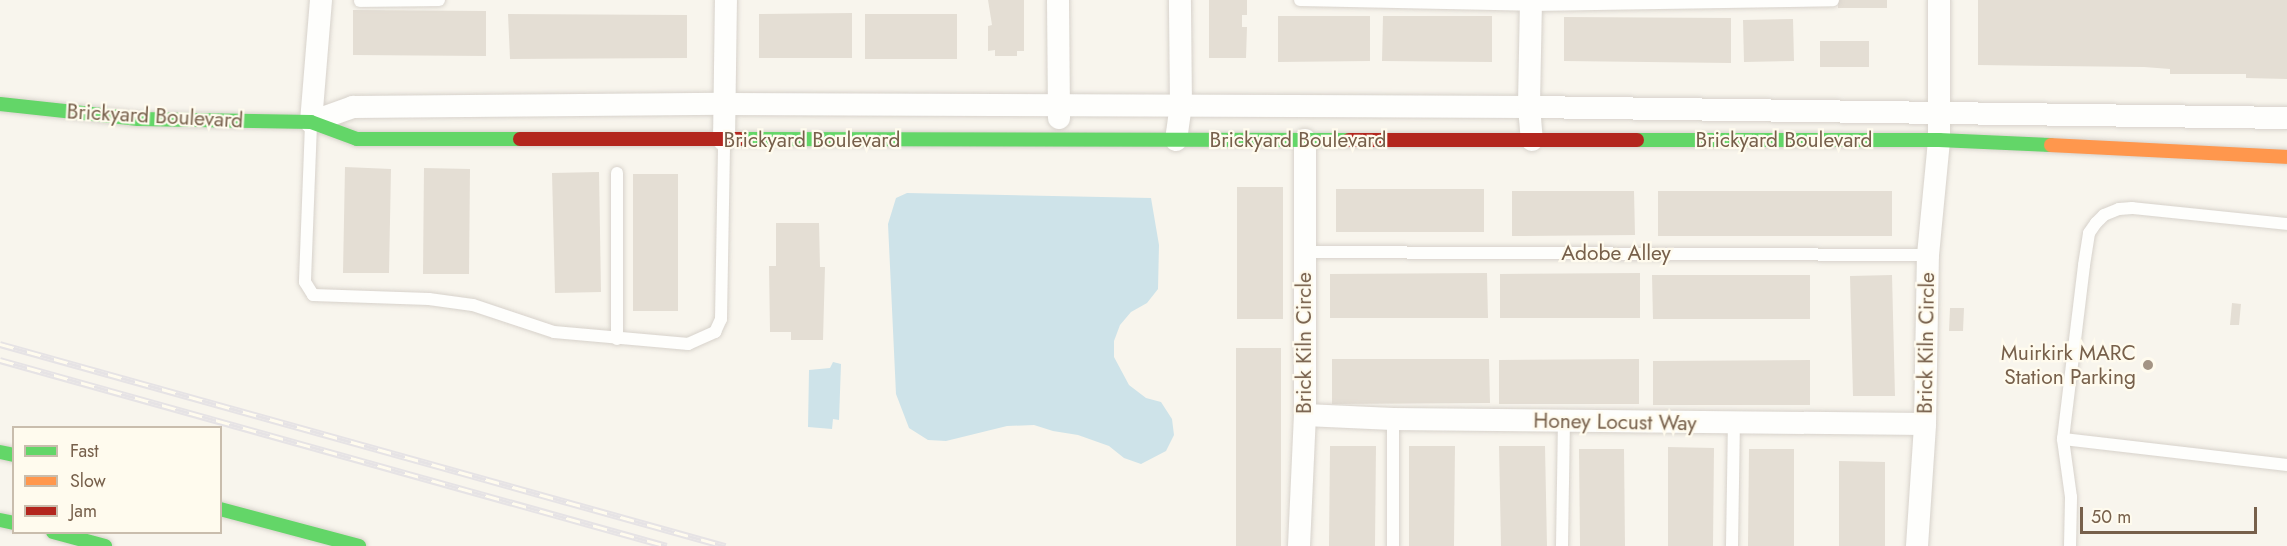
<!DOCTYPE html>
<html>
<head>
<meta charset="utf-8">
<style>
	body { margin:0 }
	#map { position:relative; width:2287px; height:546px; overflow:hidden; background:#f8f5ed; font-family:Jost,sans-serif }
	div>[style] { position:absolute }
	[style*='--x'] { left:calc(var(--x)*1px); top:calc(var(--y)*1px); width:calc(var(--w)*1px); rotate:calc(var(--a)*1deg) }
	.water>* { inset:0; background:#cee3e9 }
	.building>* { inset:0; background:#e4ded4 }
	.roads { filter:drop-shadow(0 0 2px #d7d2cb) drop-shadow(0 0 2px #d7d2cb) }
	.lane>* { height:12px; margin:-6px; padding:0 6px; transform-origin:6px; border-radius:6px; background:#fefefc }
	.street>* { height:22px; margin:-11px; padding:0 11px; transform-origin:11px; border-radius:11px; background:#fefefc }
	.fast>* { height:14px; margin:-7px; padding:0 7px; transform-origin:7px; border-radius:7px; background:#63d668 }
	.slow>* { height:14px; margin:-7px; padding:0 7px; transform-origin:7px; border-radius:7px; background:#ff974d }
	.jam>* { height:14px; margin:-7px; padding:0 7px; transform-origin:7px; border-radius:7px; background:#b3261e }
	.rail>* { height:7px; margin-top:-3.5px; transform-origin:0; background:repeating-linear-gradient(90deg,#fffbee 0 14px,#e6e3e5 0 28px); box-sizing:border-box; border-block:2px solid #e6e3e5 }
	.dots>* { width:16px; height:16px; translate:-50% -50%; box-sizing:border-box; border:3px solid #fffbee; border-radius:50% }
	span { translate:-50% -50%; white-space:nowrap; text-align:center; line-height:1.15; -webkit-text-stroke:4.5px #fffbee; paint-order:stroke }
	.street-label { font-size:21px; color:#77604b }
	.poi-label { font-size:21px; color:#77604b }
	.right { translate:-100% -50%; text-align:right }
	.legend { position:absolute; left:12px; top:426px; width:210px; height:108px; box-sizing:border-box; background:#fffbee; border:2px solid #c9bdad; margin:0; padding:8px 10px; list-style:none; font-size:18px; color:#77604b }
	.legend li { display:flex; align-items:center; gap:12px; height:30px }
	.legend b { width:30px; border:2px solid #c9bdad }
	.scale { position:absolute; left:2080px; top:507px; width:177px; height:27px; box-sizing:border-box; border:3px solid #77604b; border-top:0; padding-left:8px; font-size:18px; line-height:21px; white-space:nowrap; color:#77604b; -webkit-text-stroke:4px #fffbee; paint-order:stroke }
</style>
</head>
<body>
<div id="map">
	<div class="water">
		<div style="clip-path:polygon(907px 193px,1151px 198px,1159px 245px,1158px 289px,1147px 303px,1131px 312px,1120px 325px,1114px 341px,1114px 357px,1129px 385px,1146px 398px,1161px 402px,1172px 419px,1174px 435px,1166px 451px,1141px 464px,1124px 458px,1109px 446px,1078px 435px,1053px 431px,1034px 425px,1007px 426px,946px 441px,928px 440px,909px 428px,896px 394px,888px 224px,896px 198px)"></div>
		<div style="clip-path:polygon(833px 362px,841px 364px,839px 420px,833px 419px,832px 429px,808px 427px,809px 370px,830px 368px)"></div>
	</div>
	<div class="building">
		<div style="clip-path:polygon(988px 0,1024px 0,1024px 51px,1017px 51px,1017px 56px,995px 56px,995px 50px,988px 51px,988px 26px,992px 25px)"></div>
		<div style="clip-path:polygon(1209px 0,1247px 0,1247px 15px,1242px 15px,1242px 27px,1247px 27px,1246px 58px,1209px 58px)"></div>
		<div style="clip-path:polygon(1838px 0,1887px 0,1887px 8px,1838px 8px)"></div>
		<div style="clip-path:polygon(1978px 0,2287px 0,2287px 79px,2246px 78px,2246px 74px,2170px 74px,2170px 69px,2144px 67px,1978px 65px)"></div>
		<div style="clip-path:polygon(353px 10px,486px 11px,486px 56px,353px 55px)"></div>
		<div style="clip-path:polygon(852px 13px,852px 58px,759px 58px,759px 14px)"></div>
		<div style="clip-path:polygon(508px 14px,687px 15px,687px 58px,510px 59px)"></div>
		<div style="clip-path:polygon(865px 14px,957px 14px,957px 59px,865px 59px)"></div>
		<div style="clip-path:polygon(1278px 16px,1370px 16px,1370px 61px,1278px 62px)"></div>
		<div style="clip-path:polygon(1383px 16px,1492px 16px,1492px 62px,1382px 61px)"></div>
		<div style="clip-path:polygon(1564px 17px,1731px 18px,1731px 63px,1564px 61px)"></div>
		<div style="clip-path:polygon(1793px 19px,1794px 61px,1744px 62px,1743px 20px)"></div>
		<div style="clip-path:polygon(1820px 41px,1869px 41px,1869px 67px,1820px 67px)"></div>
		<div style="clip-path:polygon(345px 167px,391px 169px,389px 273px,343px 273px)"></div>
		<div style="clip-path:polygon(424px 168px,470px 169px,469px 274px,423px 274px)"></div>
		<div style="clip-path:polygon(599px 172px,601px 292px,555px 293px,552px 173px)"></div>
		<div style="clip-path:polygon(633px 174px,678px 174px,678px 311px,633px 311px)"></div>
		<div style="clip-path:polygon(1237px 187px,1283px 187px,1283px 319px,1237px 319px)"></div>
		<div style="clip-path:polygon(1336px 189px,1484px 189px,1484px 232px,1336px 232px)"></div>
		<div style="clip-path:polygon(1512px 191px,1634px 191px,1635px 235px,1512px 236px)"></div>
		<div style="clip-path:polygon(1658px 191px,1892px 191px,1892px 236px,1658px 236px)"></div>
		<div style="clip-path:polygon(776px 223px,819px 223px,820px 267px,825px 267px,823px 340px,791px 340px,791px 332px,770px 332px,769px 266px,776px 266px)"></div>
		<div style="clip-path:polygon(1487px 273px,1488px 318px,1330px 318px,1330px 274px)"></div>
		<div style="clip-path:polygon(1640px 273px,1640px 318px,1500px 318px,1500px 274px)"></div>
		<div style="clip-path:polygon(1652px 275px,1810px 275px,1810px 319px,1653px 319px)"></div>
		<div style="clip-path:polygon(1892px 275px,1895px 396px,1853px 396px,1850px 276px)"></div>
		<div style="clip-path:polygon(2232px 303px,2241px 304px,2239px 325px,2230px 325px)"></div>
		<div style="clip-path:polygon(1950px 308px,1964px 308px,1963px 331px,1949px 331px)"></div>
		<div style="clip-path:polygon(1236px 348px,1281px 348px,1281px 546px,1236px 546px)"></div>
		<div style="clip-path:polygon(1332px 359px,1489px 359px,1490px 403px,1332px 404px)"></div>
		<div style="clip-path:polygon(1639px 359px,1639px 404px,1499px 404px,1499px 360px)"></div>
		<div style="clip-path:polygon(1810px 360px,1810px 405px,1653px 405px,1653px 361px)"></div>
		<div style="clip-path:polygon(1330px 446px,1376px 446px,1375px 546px,1329px 546px)"></div>
		<div style="clip-path:polygon(1409px 446px,1455px 446px,1454px 546px,1409px 546px)"></div>
		<div style="clip-path:polygon(1499px 446px,1545px 446px,1547px 546px,1501px 546px)"></div>
		<div style="clip-path:polygon(1668px 447px,1714px 448px,1713px 546px,1668px 546px)"></div>
		<div style="clip-path:polygon(1579px 449px,1624px 449px,1625px 546px,1580px 546px)"></div>
		<div style="clip-path:polygon(1749px 449px,1794px 449px,1794px 546px,1748px 546px)"></div>
		<div style="clip-path:polygon(1839px 461px,1885px 462px,1885px 546px,1839px 546px)"></div>
	</div>
	<div class="roads">
		<div class="lane">
			<div style="--x:1300;--y:0;--w:231;--a:1.2"></div>
			<div style="--x:1531;--y:5;--w:302;--a:-0.9"></div>
			<div style="--x:360;--y:1;--w:79;--a:-0.7"></div>
			<div style="--x:311;--y:124;--w:158;--a:92.2"></div>
			<div style="--x:305;--y:282;--w:15;--a:58"></div>
			<div style="--x:313;--y:295;--w:116;--a:2"></div>
			<div style="--x:429;--y:299;--w:44;--a:7.8"></div>
			<div style="--x:473;--y:305;--w:85;--a:18.4"></div>
			<div style="--x:554;--y:332;--w:135;--a:5.1"></div>
			<div style="--x:688;--y:344;--w:30;--a:-24"></div>
			<div style="--x:715;--y:332;--w:14;--a:-65"></div>
			<div style="--x:721;--y:319;--w:177;--a:-89"></div>
			<div style="--x:1304;--y:252;--w:624;--a:0.28"></div>
			<div style="--x:617;--y:339;--w:166;--a:-90"></div>
			<div style="--x:1393;--y:419;--w:127;--a:90"></div>
			<div style="--x:2063;--y:439;--w:226;--a:6.6"></div>
			<div style="--x:1562;--y:546;--w:126;--a:-89.1"></div>
			<div style="--x:1732;--y:546;--w:121;--a:-89.1"></div>
			<div style="--x:2070;--y:546;--w:49;--a:-88.8"></div>
			<div style="--x:2071;--y:497;--w:59;--a:-97.9"></div>
			<div style="--x:2063;--y:439;--w:175;--a:-83.1"></div>
			<div style="--x:2084;--y:265;--w:32;--a:-81"></div>
			<div style="--x:2089;--y:233;--w:12;--a:-55"></div>
			<div style="--x:2096;--y:223;--w:11;--a:-45"></div>
			<div style="--x:2104;--y:215;--w:16;--a:-22"></div>
			<div style="--x:2119;--y:209;--w:13;--a:-4"></div>
			<div style="--x:2132;--y:208;--w:156;--a:5.9"></div>
		</div>
		<div class="street">
			<div style="--x:321;--y:0;--w:122;--a:94.7"></div>
			<div style="--x:311;--y:122;--w:45;--a:-19.7"></div>
			<div style="--x:353;--y:107;--w:372;--a:-0.5"></div>
			<div style="--x:725;--y:104;--w:804;--a:0.21"></div>
			<div style="--x:1529;--y:107;--w:758;--a:0.83"></div>
			<div style="--x:1058;--y:0;--w:118;--a:89.5"></div>
			<div style="--x:1531;--y:0;--w:107;--a:91.1"></div>
			<div style="--x:1529;--y:107;--w:33;--a:85"></div>
			<div style="--x:724;--y:140;--w:140;--a:-89.2"></div>
			<div style="--x:1176;--y:140;--w:36;--a:-82"></div>
			<div style="--x:1181;--y:104;--w:104;--a:-90.6"></div>
			<div style="--x:1305;--y:415;--w:88;--a:2.6"></div>
			<div style="--x:1393;--y:419;--w:532;--a:0.54"></div>
			<div style="--x:1299;--y:546;--w:131;--a:-87.4"></div>
			<div style="--x:1305;--y:415;--w:275;--a:-90"></div>
			<div style="--x:1917;--y:546;--w:122;--a:-86.2"></div>
			<div style="--x:1925;--y:424;--w:169;--a:-89"></div>
			<div style="--x:1928;--y:255;--w:116;--a:-84.5"></div>
			<div style="--x:1939;--y:140;--w:140;--a:-90"></div>
		</div>
		<div class="fast">
			<div style="--x:0;--y:104;--w:139;--a:6.2"></div>
			<div style="--x:138;--y:119;--w:173;--a:1"></div>
			<div style="--x:311;--y:122;--w:49;--a:20.3"></div>
			<div style="--x:357;--y:139;--w:163;--a:0"></div>
			<div style="--x:740;--y:139;--w:609;--a:0.09"></div>
			<div style="--x:1637;--y:140;--w:302;--a:0"></div>
			<div style="--x:1939;--y:140;--w:112;--a:2.6"></div>
			<div style="--x:0;--y:452;--w:14;--a:12"></div>
			<div style="--x:220;--y:509;--w:144;--a:14.9"></div>
			<div style="--x:0;--y:520;--w:14;--a:12"></div>
			<div style="--x:53;--y:532;--w:54;--a:15.1"></div>
		</div>
		<div class="slow">
			<div style="--x:2051;--y:145;--w:236;--a:2.9"></div>
		</div>
		<div class="jam">
			<div style="--x:520;--y:139;--w:220;--a:0"></div>
			<div style="--x:1349;--y:140;--w:288;--a:0"></div>
		</div>
	</div>
	<div class="rail">
		<div style="--x:0;--y:344;--w:753;--a:15.57"></div>
		<div style="--x:0;--y:360;--w:692;--a:15.58"></div>
	</div>
	<div class="dots">
		<div style="left:2148px;top:365px;background:#a49484"></div>
	</div>
	<div class="street-label">
		<span style="left:155px;top:116px;rotate:3deg">Brickyard Boulevard</span>
		<span style="left:812px;top:140px">Brickyard Boulevard</span>
		<span style="left:1298px;top:140px">Brickyard Boulevard</span>
		<span style="left:1784px;top:140px">Brickyard Boulevard</span>
		<span style="left:1616px;top:253px">Adobe Alley</span>
		<span style="left:1304px;top:343px;rotate:-90deg">Brick Kiln Circle</span>
		<span style="left:1926px;top:343px;rotate:-89deg">Brick Kiln Circle</span>
		<span style="left:1615px;top:422px;rotate:1deg">Honey Locust Way</span>
	</div>
	<div class="poi-label">
		<span class="right" style="left:2136px;top:365px">Muirkirk MARC<br>Station Parking</span>
	</div>
	<ul class="legend">
	<li><b style="height:8px;background:#63d668"></b>Fast</li>
	<li><b style="height:8px;background:#ff974d"></b>Slow</li>
	<li><b style="height:8px;background:#b3261e"></b>Jam</li>
	</ul>
	<div class="scale">50 m</div>
</div>
</body>
</html>
